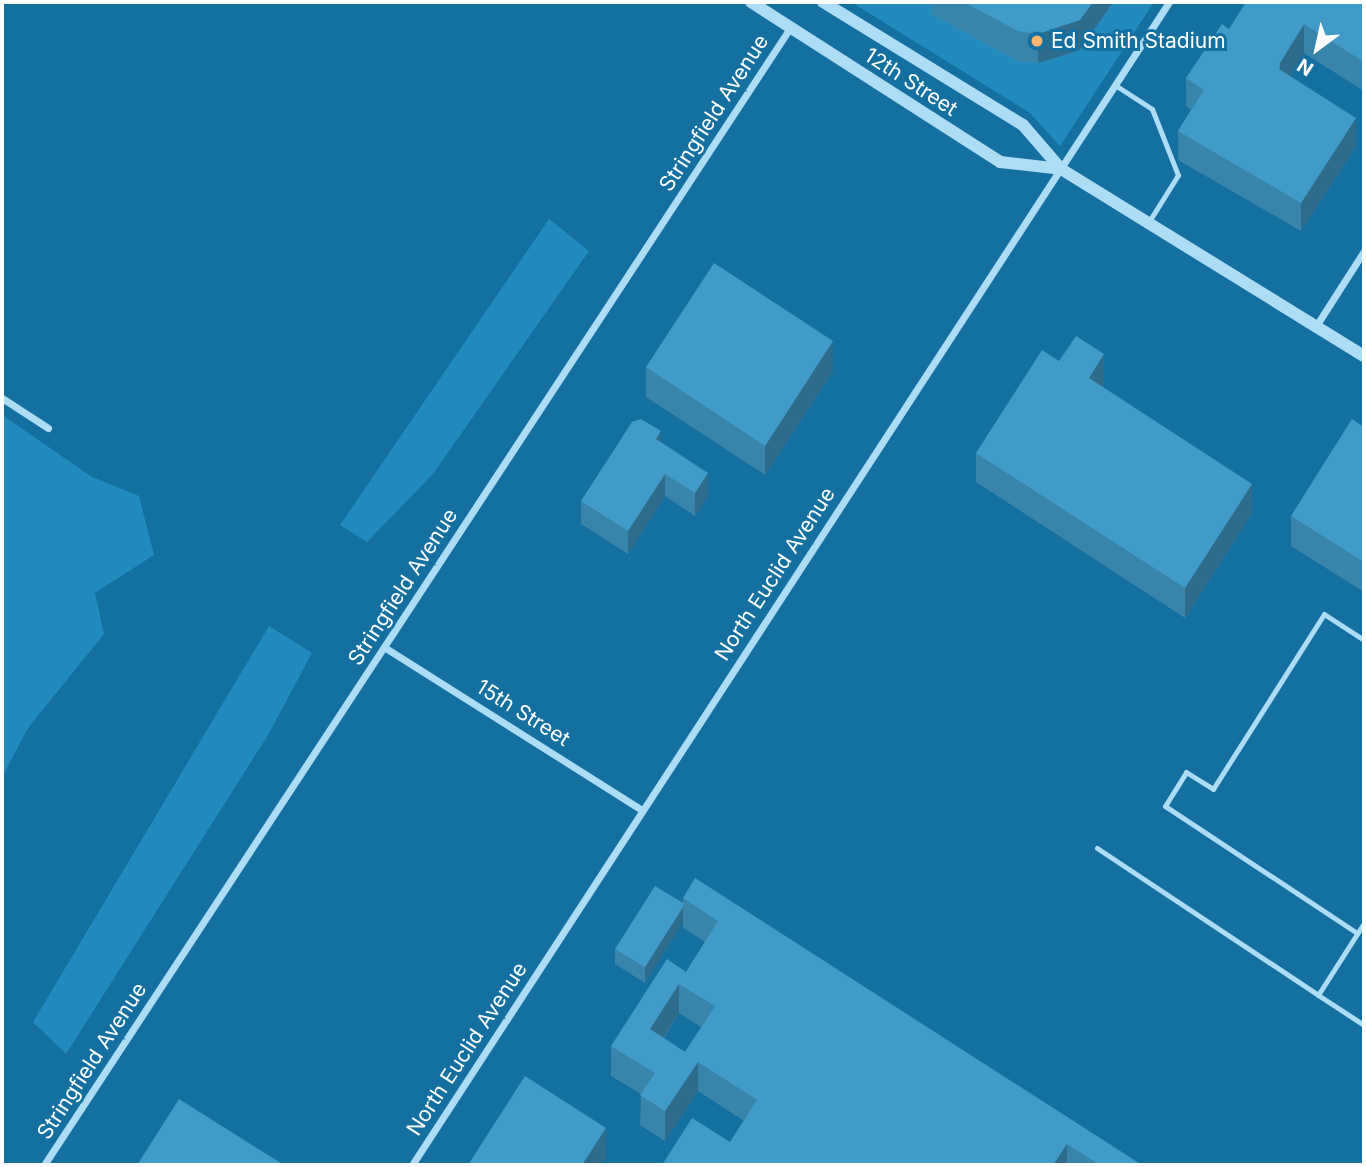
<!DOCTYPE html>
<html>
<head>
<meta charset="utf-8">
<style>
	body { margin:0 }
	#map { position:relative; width:1366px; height:1167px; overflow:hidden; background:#1470a0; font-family:Inter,sans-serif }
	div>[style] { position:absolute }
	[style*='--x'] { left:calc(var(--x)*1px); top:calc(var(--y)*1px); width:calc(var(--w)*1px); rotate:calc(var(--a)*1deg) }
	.green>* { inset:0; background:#238abd }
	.service>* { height:5px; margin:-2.5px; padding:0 2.5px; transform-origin:2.5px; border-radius:2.5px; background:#adddf4 }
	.minor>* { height:7px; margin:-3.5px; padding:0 3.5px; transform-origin:3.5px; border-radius:3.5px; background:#adddf4 }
	.tertiary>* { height:12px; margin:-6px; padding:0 6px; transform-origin:6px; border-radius:6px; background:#adddf4 }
	.wall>* { inset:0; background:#3885ac }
	.shaded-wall>* { inset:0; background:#2e6c8c }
	.building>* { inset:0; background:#419bc8 }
	.dots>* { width:19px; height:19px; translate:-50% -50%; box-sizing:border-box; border:4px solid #1470a0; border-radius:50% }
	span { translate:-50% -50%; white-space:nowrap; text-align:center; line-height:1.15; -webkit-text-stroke:6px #1470a0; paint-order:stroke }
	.poi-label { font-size:21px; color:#fff }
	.left { translate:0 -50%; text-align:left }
	.street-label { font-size:21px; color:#fff }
	.frame { position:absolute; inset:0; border:4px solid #fff; pointer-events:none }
	.north { position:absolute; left:1282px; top:14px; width:70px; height:70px; -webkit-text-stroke:5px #1470a0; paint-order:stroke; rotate:213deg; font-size:19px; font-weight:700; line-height:28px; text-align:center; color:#fff }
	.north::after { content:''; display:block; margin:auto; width:24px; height:32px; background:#fff; clip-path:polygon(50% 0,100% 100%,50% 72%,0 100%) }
</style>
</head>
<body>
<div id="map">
	<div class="green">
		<div style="clip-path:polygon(851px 2px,1154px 2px,1060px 146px,1030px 113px)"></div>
		<div style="clip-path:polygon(549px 219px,589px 251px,433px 474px,367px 542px,340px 525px)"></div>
		<div style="clip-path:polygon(2px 415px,92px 477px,139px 496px,154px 555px,95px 593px,104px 634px,28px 728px,2px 777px)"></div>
		<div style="clip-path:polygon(269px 626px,312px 653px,268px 735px,66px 1054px,33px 1022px)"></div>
	</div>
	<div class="service">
		<div style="--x:1115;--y:85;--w:44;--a:33"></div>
		<div style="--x:1152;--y:109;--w:71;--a:68.5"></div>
		<div style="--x:1178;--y:175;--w:57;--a:122"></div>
		<div style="--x:1097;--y:848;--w:265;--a:33.6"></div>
		<div style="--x:1318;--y:995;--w:85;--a:-57.4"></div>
		<div style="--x:1357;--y:933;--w:230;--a:-146.5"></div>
		<div style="--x:1165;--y:806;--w:40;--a:-58"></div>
		<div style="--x:1186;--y:772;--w:32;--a:32"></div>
		<div style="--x:1213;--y:789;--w:207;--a:-57.6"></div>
		<div style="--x:1324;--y:614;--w:48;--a:33"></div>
		<div style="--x:1318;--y:995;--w:55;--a:33.1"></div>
	</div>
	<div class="minor">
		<div style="--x:1316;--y:326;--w:89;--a:-57.4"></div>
		<div style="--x:2;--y:398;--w:55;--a:33.1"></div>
		<div style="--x:384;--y:647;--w:305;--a:32.3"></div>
		<div style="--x:44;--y:1165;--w:1360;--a:-56.73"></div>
		<div style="--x:412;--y:1165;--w:1388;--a:-56.94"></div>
	</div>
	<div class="tertiary">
		<div style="--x:751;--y:2;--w:296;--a:32.7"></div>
		<div style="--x:1000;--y:162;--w:61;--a:6.5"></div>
		<div style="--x:823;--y:2;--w:235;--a:31.6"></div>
		<div style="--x:1023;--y:125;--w:58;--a:49.2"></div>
		<div style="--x:1061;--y:169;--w:356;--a:31.7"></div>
	</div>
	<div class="wall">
		<div style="clip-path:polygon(931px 2px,1113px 2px,1080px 50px,1038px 63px,1018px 61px,931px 14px)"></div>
		<div style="clip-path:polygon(1364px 2px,1364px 91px,1304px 53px,1290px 76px,1356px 146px,1301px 231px,1178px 160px,1178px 131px,1191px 110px,1186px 106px,1186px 78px,1229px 29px)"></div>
		<div style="clip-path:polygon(1059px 361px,1104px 384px,1102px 386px,1252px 513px,1185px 618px,976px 482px,976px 453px)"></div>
		<div style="clip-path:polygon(646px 367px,833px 371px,765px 475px,646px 397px)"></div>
		<div style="clip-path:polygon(1364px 427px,1364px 592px,1291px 546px,1291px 516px)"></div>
		<div style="clip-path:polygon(661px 442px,708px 496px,695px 516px,665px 496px,628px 554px,581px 524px,581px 501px)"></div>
		<div style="clip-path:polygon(evenodd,683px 898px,1142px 1165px,662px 1165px,730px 1142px,744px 1121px,698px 1091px,665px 1141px,640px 1125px,641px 1094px,611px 1076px,611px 1046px,686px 972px,705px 942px,683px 928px,683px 922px,645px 983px,615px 964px,615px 949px,683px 903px,683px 898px,679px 1013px,701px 1027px,685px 1052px,664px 1038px,679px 1013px)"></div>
	</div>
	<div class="shaded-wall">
		<div style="clip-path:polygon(1093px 2px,1113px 2px,1080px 50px,1038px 63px,1038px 34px)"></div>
		<div style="clip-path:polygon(1304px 24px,1304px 53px,1280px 91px,1280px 63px)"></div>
		<div style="clip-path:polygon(1356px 118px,1356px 146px,1301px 231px,1301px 203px)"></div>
		<div style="clip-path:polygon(833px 341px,833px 371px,765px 475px,765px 446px)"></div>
		<div style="clip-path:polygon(1104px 354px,1104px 384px,1089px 407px,1089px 378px)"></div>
		<div style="clip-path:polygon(661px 431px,661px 454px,656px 439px)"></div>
		<div style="clip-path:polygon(708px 473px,708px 496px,695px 516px,695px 493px)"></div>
		<div style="clip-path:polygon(665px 474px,665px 496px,628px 554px,628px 531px)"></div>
		<div style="clip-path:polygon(1252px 484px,1252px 513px,1185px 618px,1185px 588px)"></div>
		<div style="clip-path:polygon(683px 907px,683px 922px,645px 983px,645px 967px)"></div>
		<div style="clip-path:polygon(679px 984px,679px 1013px,650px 1059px,650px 1029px)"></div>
		<div style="clip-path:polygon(698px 1062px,698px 1091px,665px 1141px,665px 1111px)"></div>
		<div style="clip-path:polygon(606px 1128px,606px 1158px,601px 1165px,582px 1165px)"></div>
		<div style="clip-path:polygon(1067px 1144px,1067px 1165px,1053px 1165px)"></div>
	</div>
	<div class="building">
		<div style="clip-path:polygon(964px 2px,1093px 2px,1080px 20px,1038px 34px,1018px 31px)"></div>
		<div style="clip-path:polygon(1246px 2px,1364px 2px,1364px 62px,1304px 24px,1280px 63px,1279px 69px,1356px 118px,1301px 203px,1178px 131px,1204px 90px,1186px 78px,1222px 24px,1229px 29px)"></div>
		<div style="clip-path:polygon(714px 263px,833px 341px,765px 446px,646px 367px)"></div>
		<div style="clip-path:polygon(1076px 336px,1104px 354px,1089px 378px,1252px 484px,1185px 588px,976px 453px,1042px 350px,1059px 361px)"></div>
		<div style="clip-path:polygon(641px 419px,661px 431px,656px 439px,708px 473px,695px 493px,665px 474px,628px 531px,581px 501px,632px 422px)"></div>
		<div style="clip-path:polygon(1352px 419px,1364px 427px,1364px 562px,1291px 516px)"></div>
		<div style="clip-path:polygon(evenodd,695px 878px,1142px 1165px,1100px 1165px,1067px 1144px,1053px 1165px,662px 1165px,692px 1118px,730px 1142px,757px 1100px,698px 1062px,665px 1111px,640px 1095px,655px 1073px,611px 1046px,667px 959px,686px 972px,718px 921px,683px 898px,695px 878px,679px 984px,715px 1006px,685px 1052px,650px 1029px,679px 984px)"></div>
		<div style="clip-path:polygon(655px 886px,683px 903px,683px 907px,645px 967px,615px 949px)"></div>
		<div style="clip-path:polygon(525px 1076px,606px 1128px,582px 1165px,468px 1165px)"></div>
		<div style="clip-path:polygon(179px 1099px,284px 1165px,137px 1165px)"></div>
	</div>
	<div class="dots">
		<div style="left:1037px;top:41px;background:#ffb670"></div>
	</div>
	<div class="poi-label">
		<span class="left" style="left:1051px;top:41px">Ed Smith Stadium</span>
	</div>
	<div class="street-label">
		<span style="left:911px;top:82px;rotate:33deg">12th Street</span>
		<span style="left:714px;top:113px;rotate:-57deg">Stringfield Avenue</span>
		<span style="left:775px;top:574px;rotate:-57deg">North Euclid Avenue</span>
		<span style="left:403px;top:587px;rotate:-57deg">Stringfield Avenue</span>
		<span style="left:523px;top:713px;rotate:32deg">15th Street</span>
		<span style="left:467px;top:1049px;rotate:-57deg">North Euclid Avenue</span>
		<span style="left:92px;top:1061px;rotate:-57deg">Stringfield Avenue</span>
	</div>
	<div class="frame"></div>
	<div class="north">N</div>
</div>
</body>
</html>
